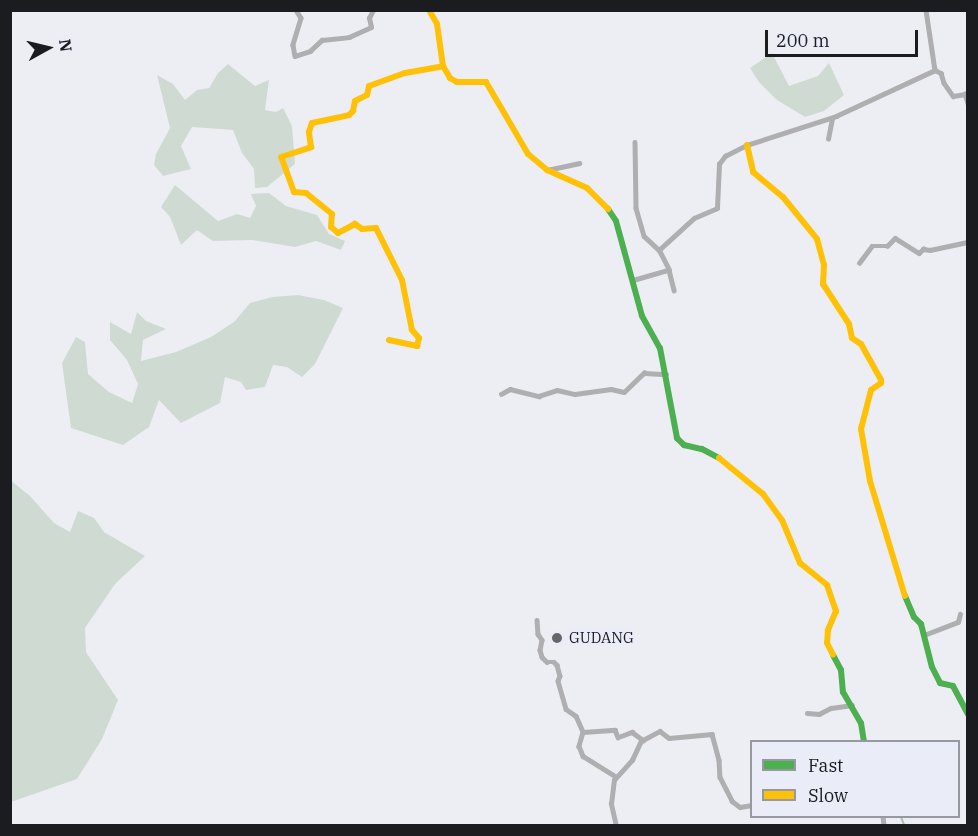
<!DOCTYPE html>
<html>
<head>
<meta charset="utf-8">
<style>
	body { margin:0 }
	#map { position:relative; width:978px; height:836px; overflow:hidden; background:#edeef4; font-family:"IBM Plex Serif",serif }
	div>[style] { position:absolute }
	[style*='--x'] { left:calc(var(--x)*1px); top:calc(var(--y)*1px); width:calc(var(--w)*1px); rotate:calc(var(--a)*1deg) }
	.green>* { inset:0; background:#cfdbd2 }
	.stream>* { height:1.5px; margin:-0.75px; padding:0 0.75px; transform-origin:0.75px; border-radius:0.75px; background:#aebeaf }
	.street>* { height:4.5px; margin:-2.25px; padding:0 2.25px; transform-origin:2.25px; border-radius:2.25px; background:#afafb1 }
	.fast>* { height:6px; margin:-3px; padding:0 3px; transform-origin:3px; border-radius:3px; background:#4caf50 }
	.slow>* { height:6px; margin:-3px; padding:0 3px; transform-origin:3px; border-radius:3px; background:#ffc107 }
	.dots>* { width:16px; height:16px; translate:-50% -50%; box-sizing:border-box; border:3px solid #eaecf7; border-radius:50% }
	span { translate:-50% -50%; white-space:nowrap; text-align:center; line-height:1.15; -webkit-text-stroke:6px #eaecf7; paint-order:stroke }
	.poi-label { font-size:15px; color:#1b1c20 }
	.left { translate:0 -50%; text-align:left }
	.frame { position:absolute; inset:0; border:12px solid #1b1c20; pointer-events:none }
	.legend { position:absolute; left:750px; top:740px; width:210px; height:78px; box-sizing:border-box; background:#eaecf7; border:2px solid #9799a1; margin:0; padding:8px 10px; list-style:none; font-size:18px; color:#1b1c20 }
	.legend li { display:flex; align-items:center; gap:12px; height:30px }
	.legend b { width:30px; border:2px solid #9799a1 }
	.north { position:absolute; left:18px; top:18px; width:60px; height:60px; -webkit-text-stroke:4px #eaecf7; paint-order:stroke; rotate:82deg; font-size:16px; font-weight:700; line-height:24px; text-align:center; color:#1b1c20 }
	.north::after { content:''; display:block; margin:auto; width:21px; height:27px; background:#1b1c20; clip-path:polygon(50% 0,100% 100%,50% 72%,0 100%) }
	.scale { position:absolute; left:765px; top:30px; width:153px; height:27px; box-sizing:border-box; border:3px solid #1b1c20; border-top:0; padding-left:8px; font-size:18px; line-height:21px; white-space:nowrap; color:#1b1c20; -webkit-text-stroke:4px #eaecf7; paint-order:stroke }
</style>
</head>
<body>
<div id="map">
	<div class="green">
		<div style="clip-path:polygon(772px 53px,789px 86px,818px 76px,829px 63px,844px 95px,824px 111px,805px 117px,777px 100px,759px 82px,750px 68px)"></div>
		<div style="clip-path:polygon(228px 64px,255px 86px,269px 80px,265px 110px,276px 112px,283px 108px,292px 126px,295px 164px,267px 187px,255px 188px,254px 169px,242px 153px,233px 130px,192px 127px,181px 146px,191px 169px,163px 176px,154px 165px,156px 154px,170px 128px,157px 75px,173px 84px,185px 100px,197px 90px,209px 88px,218px 73px)"></div>
		<div style="clip-path:polygon(175px 185px,218px 221px,237px 214px,250px 218px,256px 206px,251px 194px,269px 193px,286px 206px,317px 215px,329px 234px,345px 241px,341px 250px,316px 241px,295px 247px,252px 240px,213px 241px,197px 230px,181px 245px,170px 217px,161px 207px)"></div>
		<div style="clip-path:polygon(298px 295px,324px 300px,343px 308px,315px 364px,302px 377px,287px 367px,273px 365px,265px 387px,246px 390px,241px 382px,225px 377px,220px 403px,181px 423px,159px 400px,149px 427px,123px 445px,71px 428px,62px 363px,76px 337px,85px 342px,88px 374px,109px 392px,132px 403px,138px 384px,127px 360px,110px 340px,110px 322px,131px 334px,137px 312px,146px 321px,166px 329px,143px 340px,141px 361px,176px 352px,211px 337px,234px 322px,250px 303px,272px 297px)"></div>
		<div style="clip-path:polygon(10px 480px,30px 496px,54px 523px,70px 532px,78px 511px,94px 518px,104px 532px,145px 556px,115px 584px,85px 628px,86px 652px,118px 700px,102px 739px,77px 779px,11px 802px)"></div>
	</div>
	<div class="stream">
		<div style="--x:901;--y:816;--w:11;--a:68"></div>
	</div>
	<div class="street">
		<div style="--x:296;--y:10;--w:9;--a:58"></div>
		<div style="--x:301;--y:18;--w:28;--a:107"></div>
		<div style="--x:293;--y:45;--w:11;--a:80"></div>
		<div style="--x:295;--y:56;--w:16;--a:-18"></div>
		<div style="--x:310;--y:51;--w:16;--a:-43"></div>
		<div style="--x:322;--y:40;--w:27;--a:-6"></div>
		<div style="--x:349;--y:37;--w:24;--a:-24"></div>
		<div style="--x:371;--y:27;--w:9;--a:-103"></div>
		<div style="--x:369;--y:18;--w:9;--a:-63"></div>
		<div style="--x:926;--y:10;--w:61;--a:81.5"></div>
		<div style="--x:968;--y:93;--w:3;--a:162"></div>
		<div style="--x:965;--y:94;--w:9;--a:72"></div>
		<div style="--x:828;--y:139;--w:21;--a:-79"></div>
		<div style="--x:635;--y:142;--w:66;--a:89.1"></div>
		<div style="--x:636;--y:208;--w:29;--a:74"></div>
		<div style="--x:644;--y:236;--w:21;--a:43"></div>
		<div style="--x:547;--y:170;--w:33;--a:-12"></div>
		<div style="--x:859;--y:263;--w:21;--a:-53"></div>
		<div style="--x:872;--y:246;--w:15;--a:0"></div>
		<div style="--x:887;--y:246;--w:11;--a:-45"></div>
		<div style="--x:895;--y:238;--w:28;--a:32"></div>
		<div style="--x:919;--y:253;--w:6;--a:-45"></div>
		<div style="--x:923;--y:249;--w:7;--a:8"></div>
		<div style="--x:930;--y:250;--w:39;--a:-12"></div>
		<div style="--x:669;--y:270;--w:21;--a:76"></div>
		<div style="--x:633;--y:280;--w:37;--a:-16"></div>
		<div style="--x:669;--y:270;--w:22;--a:-117"></div>
		<div style="--x:659;--y:250;--w:47;--a:-42.4"></div>
		<div style="--x:694;--y:218;--w:25;--a:-23"></div>
		<div style="--x:717;--y:208;--w:44;--a:-87.4"></div>
		<div style="--x:719;--y:164;--w:10;--a:-53"></div>
		<div style="--x:725;--y:156;--w:25;--a:-27"></div>
		<div style="--x:747;--y:145;--w:94;--a:-18"></div>
		<div style="--x:836;--y:116;--w:109;--a:-24.9"></div>
		<div style="--x:935;--y:70;--w:7;--a:27"></div>
		<div style="--x:941;--y:73;--w:10;--a:73"></div>
		<div style="--x:944;--y:83;--w:16;--a:55"></div>
		<div style="--x:953;--y:96;--w:12;--a:-9"></div>
		<div style="--x:501;--y:394;--w:10;--a:-29"></div>
		<div style="--x:510;--y:389;--w:30;--a:14"></div>
		<div style="--x:539;--y:396;--w:19;--a:-18"></div>
		<div style="--x:557;--y:390;--w:18;--a:13"></div>
		<div style="--x:575;--y:394;--w:36;--a:-8"></div>
		<div style="--x:611;--y:389;--w:13;--a:13"></div>
		<div style="--x:624;--y:392;--w:28;--a:-44"></div>
		<div style="--x:644;--y:373;--w:22;--a:3"></div>
		<div style="--x:537;--y:620;--w:14;--a:86"></div>
		<div style="--x:538;--y:634;--w:7;--a:56"></div>
		<div style="--x:542;--y:640;--w:10;--a:101"></div>
		<div style="--x:540;--y:650;--w:7;--a:74"></div>
		<div style="--x:542;--y:657;--w:7;--a:45"></div>
		<div style="--x:547;--y:662;--w:7;--a:0"></div>
		<div style="--x:554;--y:662;--w:4;--a:45"></div>
		<div style="--x:557;--y:665;--w:11;--a:75"></div>
		<div style="--x:560;--y:676;--w:5;--a:112"></div>
		<div style="--x:558;--y:681;--w:29;--a:74"></div>
		<div style="--x:566;--y:709;--w:12;--a:35"></div>
		<div style="--x:576;--y:716;--w:17;--a:66"></div>
		<div style="--x:583;--y:732;--w:15;--a:106"></div>
		<div style="--x:579;--y:746;--w:11;--a:68"></div>
		<div style="--x:583;--y:756;--w:39;--a:32"></div>
		<div style="--x:924;--y:635;--w:36;--a:-21"></div>
		<div style="--x:958;--y:622;--w:8;--a:-76"></div>
		<div style="--x:807;--y:713;--w:12;--a:5"></div>
		<div style="--x:819;--y:714;--w:13;--a:-27"></div>
		<div style="--x:831;--y:708;--w:21;--a:-8"></div>
		<div style="--x:583;--y:732;--w:32;--a:-4"></div>
		<div style="--x:615;--y:730;--w:8;--a:67"></div>
		<div style="--x:621;--y:736;--w:12;--a:-20"></div>
		<div style="--x:632;--y:732;--w:14;--a:36"></div>
		<div style="--x:883;--y:816;--w:10;--a:84"></div>
		<div style="--x:616;--y:826;--w:23;--a:-103"></div>
		<div style="--x:611;--y:804;--w:24;--a:-83"></div>
		<div style="--x:614;--y:780;--w:27;--a:-48"></div>
		<div style="--x:632;--y:760;--w:21;--a:-65"></div>
		<div style="--x:641;--y:741;--w:21;--a:-28"></div>
		<div style="--x:660;--y:731;--w:11;--a:38"></div>
		<div style="--x:669;--y:738;--w:43;--a:-5.3"></div>
		<div style="--x:712;--y:734;--w:27;--a:75"></div>
		<div style="--x:719;--y:760;--w:17;--a:87"></div>
		<div style="--x:720;--y:777;--w:27;--a:63"></div>
		<div style="--x:732;--y:801;--w:10;--a:37"></div>
		<div style="--x:740;--y:807;--w:12;--a:-9"></div>
	</div>
	<div class="fast">
		<div style="--x:608;--y:209;--w:14;--a:56"></div>
		<div style="--x:616;--y:221;--w:98;--a:74.7"></div>
		<div style="--x:642;--y:316;--w:37;--a:61"></div>
		<div style="--x:660;--y:348;--w:92;--a:79.3"></div>
		<div style="--x:677;--y:438;--w:10;--a:45"></div>
		<div style="--x:684;--y:445;--w:18;--a:13"></div>
		<div style="--x:702;--y:449;--w:19;--a:28"></div>
		<div style="--x:905;--y:596;--w:23;--a:67"></div>
		<div style="--x:914;--y:617;--w:10;--a:45"></div>
		<div style="--x:921;--y:624;--w:44;--a:75.7"></div>
		<div style="--x:932;--y:667;--w:18;--a:63"></div>
		<div style="--x:940;--y:683;--w:13;--a:13"></div>
		<div style="--x:953;--y:686;--w:32;--a:62"></div>
		<div style="--x:833;--y:655;--w:17;--a:62"></div>
		<div style="--x:841;--y:670;--w:22;--a:85"></div>
		<div style="--x:843;--y:692;--w:36;--a:60"></div>
		<div style="--x:861;--y:723;--w:19;--a:81"></div>
	</div>
	<div class="slow">
		<div style="--x:429;--y:10;--w:16;--a:60"></div>
		<div style="--x:437;--y:24;--w:42;--a:81.9"></div>
		<div style="--x:443;--y:66;--w:14;--a:60"></div>
		<div style="--x:450;--y:78;--w:8;--a:30"></div>
		<div style="--x:457;--y:82;--w:29;--a:0"></div>
		<div style="--x:486;--y:82;--w:83;--a:59.7"></div>
		<div style="--x:528;--y:154;--w:25;--a:40"></div>
		<div style="--x:547;--y:170;--w:44;--a:24.2"></div>
		<div style="--x:587;--y:188;--w:30;--a:45"></div>
		<div style="--x:747;--y:145;--w:28;--a:77"></div>
		<div style="--x:753;--y:172;--w:39;--a:40"></div>
		<div style="--x:783;--y:197;--w:54;--a:51"></div>
		<div style="--x:817;--y:239;--w:27;--a:75"></div>
		<div style="--x:824;--y:265;--w:19;--a:93"></div>
		<div style="--x:823;--y:284;--w:48;--a:57"></div>
		<div style="--x:849;--y:324;--w:14;--a:78"></div>
		<div style="--x:852;--y:338;--w:11;--a:34"></div>
		<div style="--x:861;--y:344;--w:41;--a:60.9"></div>
		<div style="--x:881;--y:380;--w:3;--a:90"></div>
		<div style="--x:881;--y:383;--w:12;--a:145"></div>
		<div style="--x:871;--y:390;--w:40;--a:104.4"></div>
		<div style="--x:861;--y:429;--w:53;--a:80.2"></div>
		<div style="--x:870;--y:481;--w:120;--a:73.1"></div>
		<div style="--x:389;--y:340;--w:29;--a:12"></div>
		<div style="--x:417;--y:346;--w:8;--a:-76"></div>
		<div style="--x:419;--y:338;--w:11;--a:-131"></div>
		<div style="--x:412;--y:330;--w:51;--a:-101.3"></div>
		<div style="--x:402;--y:280;--w:58;--a:-116.6"></div>
		<div style="--x:376;--y:228;--w:14;--a:176"></div>
		<div style="--x:362;--y:229;--w:9;--a:-144"></div>
		<div style="--x:355;--y:224;--w:19;--a:152"></div>
		<div style="--x:338;--y:233;--w:9;--a:-139"></div>
		<div style="--x:331;--y:227;--w:13;--a:-86"></div>
		<div style="--x:332;--y:214;--w:33;--a:-141"></div>
		<div style="--x:306;--y:193;--w:12;--a:-175"></div>
		<div style="--x:294;--y:192;--w:37;--a:-110"></div>
		<div style="--x:281;--y:157;--w:32;--a:-18"></div>
		<div style="--x:311;--y:147;--w:15;--a:-98"></div>
		<div style="--x:309;--y:132;--w:9;--a:-72"></div>
		<div style="--x:312;--y:123;--w:38;--a:-12"></div>
		<div style="--x:349;--y:115;--w:6;--a:-45"></div>
		<div style="--x:353;--y:111;--w:10;--a:-79"></div>
		<div style="--x:355;--y:101;--w:13;--a:-27"></div>
		<div style="--x:367;--y:95;--w:9;--a:-77"></div>
		<div style="--x:369;--y:86;--w:38;--a:-20"></div>
		<div style="--x:405;--y:73;--w:39;--a:-10"></div>
		<div style="--x:719;--y:458;--w:57;--a:39.3"></div>
		<div style="--x:763;--y:494;--w:32;--a:54"></div>
		<div style="--x:782;--y:520;--w:47;--a:67.3"></div>
		<div style="--x:800;--y:563;--w:35;--a:39"></div>
		<div style="--x:827;--y:585;--w:28;--a:71"></div>
		<div style="--x:836;--y:611;--w:21;--a:113"></div>
		<div style="--x:828;--y:630;--w:13;--a:94"></div>
		<div style="--x:827;--y:643;--w:13;--a:63"></div>
	</div>
	<div class="dots">
		<div style="left:557px;top:638px;background:#64666a"></div>
	</div>
	<div class="poi-label">
		<span class="left" style="left:569px;top:638px">GUDANG</span>
	</div>
	<div class="frame"></div>
	<ul class="legend">
	<li><b style="height:8px;background:#4caf50"></b>Fast</li>
	<li><b style="height:8px;background:#ffc107"></b>Slow</li>
	</ul>
	<div class="north">N</div>
	<div class="scale">200 m</div>
</div>
</body>
</html>
